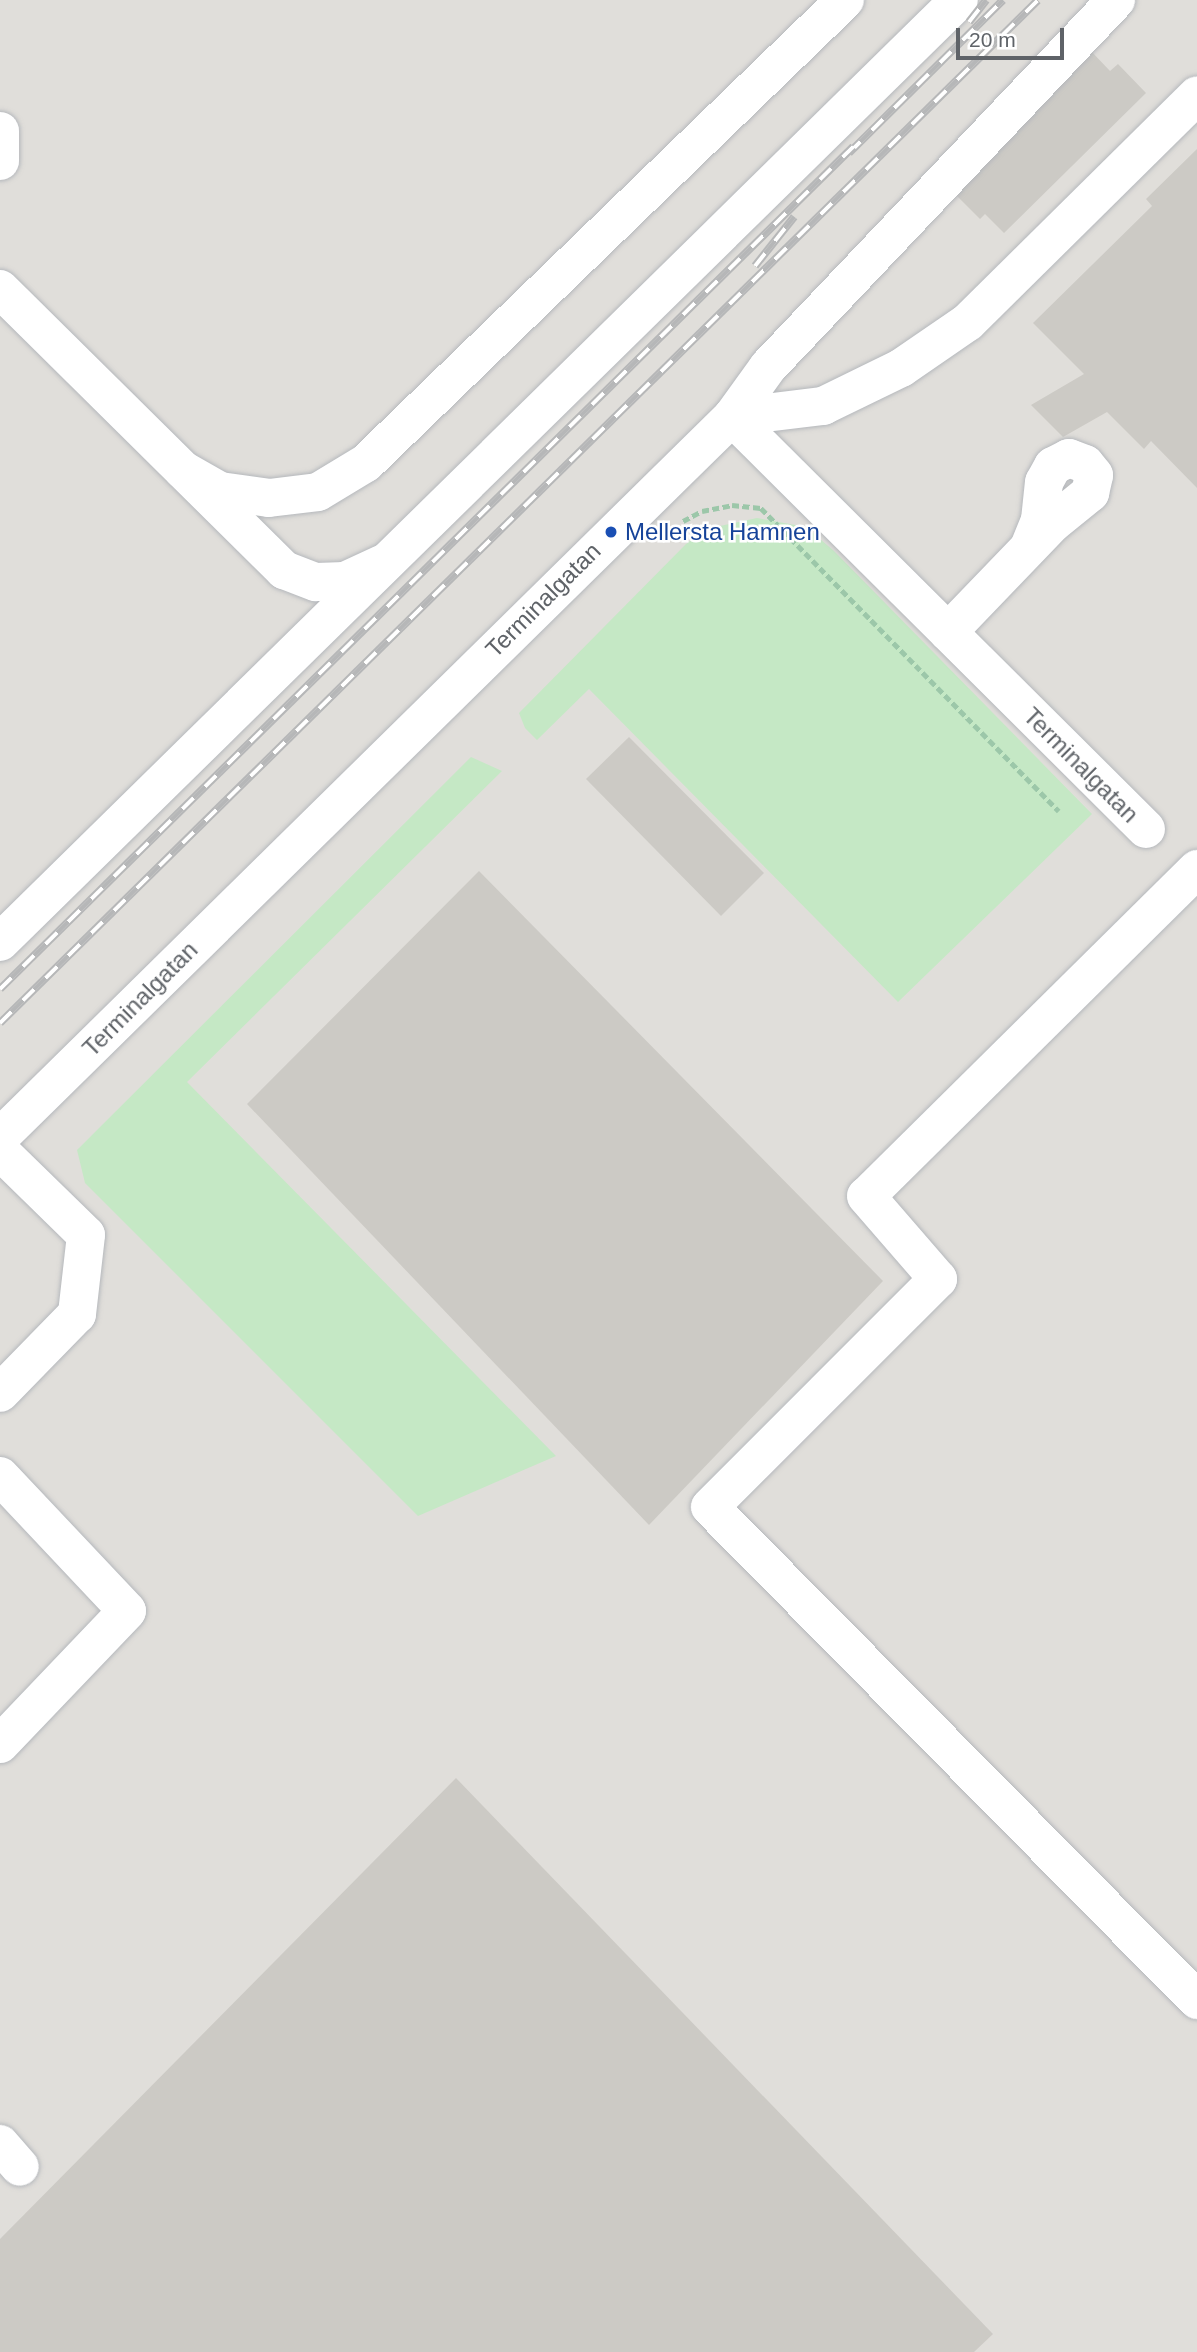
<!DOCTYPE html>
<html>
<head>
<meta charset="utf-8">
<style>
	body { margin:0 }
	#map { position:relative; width:1197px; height:2352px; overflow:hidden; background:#f1efe8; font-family:Helvetica,sans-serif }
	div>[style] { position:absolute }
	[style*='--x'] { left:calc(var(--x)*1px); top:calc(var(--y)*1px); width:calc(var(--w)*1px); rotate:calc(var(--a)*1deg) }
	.industrial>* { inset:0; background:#e0deda }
	.green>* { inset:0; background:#c5e8c5 }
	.building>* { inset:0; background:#cccac5 }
	.path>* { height:4.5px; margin-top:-2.25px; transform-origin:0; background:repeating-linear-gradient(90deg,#9cc7a9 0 7px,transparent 0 10.5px) }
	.roads { filter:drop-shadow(0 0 2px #b5b8bc) drop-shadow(0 0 2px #b5b8bc) }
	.minor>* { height:38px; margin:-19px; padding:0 19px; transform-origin:19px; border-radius:19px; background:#fff }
	.rail>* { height:8px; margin-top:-4px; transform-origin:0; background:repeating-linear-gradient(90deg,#fff 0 16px,#b6b7b8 0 32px); box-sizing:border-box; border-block:2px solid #b6b7b8 }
	.dots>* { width:19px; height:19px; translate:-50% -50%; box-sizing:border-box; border:4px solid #fff; border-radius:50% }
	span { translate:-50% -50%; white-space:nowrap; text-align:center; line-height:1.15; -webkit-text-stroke:5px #fff; paint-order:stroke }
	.transit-label { font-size:24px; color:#164399 }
	.left { translate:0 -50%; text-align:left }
	.street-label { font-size:24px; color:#5f6368 }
	.scale { position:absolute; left:956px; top:28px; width:108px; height:32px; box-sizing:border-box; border:4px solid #5f6368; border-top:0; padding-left:9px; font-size:21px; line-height:24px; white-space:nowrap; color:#5f6368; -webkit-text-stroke:5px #fff; paint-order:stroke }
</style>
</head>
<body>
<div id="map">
	<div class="industrial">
		<div style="clip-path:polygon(0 0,1197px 0,1197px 2352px,0 2352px)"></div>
	</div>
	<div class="green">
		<div style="clip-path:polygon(757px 518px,806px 527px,834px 551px,1092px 814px,898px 1002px,589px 689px,537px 740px,525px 728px,519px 713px,686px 544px,706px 529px)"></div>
		<div style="clip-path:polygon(471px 757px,502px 771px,187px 1082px,556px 1456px,418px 1516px,85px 1183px,77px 1150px)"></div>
	</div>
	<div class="building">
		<div style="clip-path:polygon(1090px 50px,1110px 71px,1118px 64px,1146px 93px,1004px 233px,985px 214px,980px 219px,949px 188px)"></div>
		<div style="clip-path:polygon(1197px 149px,1197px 488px,1151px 441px,1144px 449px,1107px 412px,1063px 437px,1031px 405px,1084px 374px,1033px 323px,1152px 206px,1146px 199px)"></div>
		<div style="clip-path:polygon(629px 737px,764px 873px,721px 916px,586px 779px)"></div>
		<div style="clip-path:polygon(479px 871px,883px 1281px,649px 1525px,247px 1104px)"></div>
		<div style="clip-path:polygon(456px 1778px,993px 2334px,974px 2352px,0 2352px,0 2239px)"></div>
	</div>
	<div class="path">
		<div style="--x:683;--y:521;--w:21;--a:-28"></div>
		<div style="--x:702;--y:511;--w:31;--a:-11"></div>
		<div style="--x:732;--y:505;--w:29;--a:6"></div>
		<div style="--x:761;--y:508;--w:425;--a:45.5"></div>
	</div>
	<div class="roads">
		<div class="minor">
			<div style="--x:1116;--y:0;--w:506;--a:133.48"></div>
			<div style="--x:768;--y:367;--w:62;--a:125.8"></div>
			<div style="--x:732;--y:417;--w:92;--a:-6.9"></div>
			<div style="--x:823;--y:406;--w:87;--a:-26"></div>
			<div style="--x:901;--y:368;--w:81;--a:-34.5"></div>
			<div style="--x:968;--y:322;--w:322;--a:-44.7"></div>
			<div style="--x:0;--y:131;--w:30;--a:90"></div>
			<div style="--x:0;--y:289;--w:400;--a:44.7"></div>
			<div style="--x:284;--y:570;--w:34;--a:21"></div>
			<div style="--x:316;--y:582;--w:29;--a:-2"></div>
			<div style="--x:345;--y:581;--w:40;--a:-25"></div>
			<div style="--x:183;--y:470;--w:43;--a:29.6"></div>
			<div style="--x:220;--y:491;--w:49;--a:8.1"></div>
			<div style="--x:269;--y:498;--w:49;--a:-7"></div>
			<div style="--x:318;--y:492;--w:56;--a:-31.1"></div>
			<div style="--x:366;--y:463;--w:666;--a:-44.03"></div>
			<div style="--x:948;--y:632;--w:151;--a:-46.1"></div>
			<div style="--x:1053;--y:523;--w:48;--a:-39"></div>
			<div style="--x:1090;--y:493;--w:18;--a:-77"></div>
			<div style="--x:1094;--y:475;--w:14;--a:-129"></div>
			<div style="--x:1085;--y:464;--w:17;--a:-159"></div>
			<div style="--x:1069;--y:458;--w:18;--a:153"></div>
			<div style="--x:1053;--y:466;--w:18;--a:119"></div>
			<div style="--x:1044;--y:482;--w:38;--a:96"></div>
			<div style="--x:1040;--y:520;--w:29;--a:112"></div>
			<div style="--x:1197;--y:869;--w:465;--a:135.3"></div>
			<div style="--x:866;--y:1196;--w:110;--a:49.1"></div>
			<div style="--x:938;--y:1279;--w:322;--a:135"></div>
			<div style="--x:710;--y:1507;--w:693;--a:45.35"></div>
			<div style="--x:0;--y:942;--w:1344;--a:-44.49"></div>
			<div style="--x:0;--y:1137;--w:1027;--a:-44.53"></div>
			<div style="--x:732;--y:417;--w:584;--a:44.86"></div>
			<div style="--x:0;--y:1151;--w:120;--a:44.3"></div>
			<div style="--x:86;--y:1235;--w:80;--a:96.5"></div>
			<div style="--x:77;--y:1314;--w:110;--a:134.3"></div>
			<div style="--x:0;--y:1476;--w:185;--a:46.7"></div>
			<div style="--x:127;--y:1611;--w:184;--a:133.7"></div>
			<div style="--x:0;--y:2144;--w:30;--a:49"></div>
		</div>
	</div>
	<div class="rail">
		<div style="--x:969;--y:22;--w:28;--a:-52"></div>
		<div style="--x:849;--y:153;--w:217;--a:-44.8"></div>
		<div style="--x:755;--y:266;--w:63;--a:-51.5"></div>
		<div style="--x:0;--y:989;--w:1199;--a:-44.63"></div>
		<div style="--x:0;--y:1023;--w:1457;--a:-44.58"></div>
	</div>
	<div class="dots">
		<div style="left:611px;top:532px;background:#1a4fb4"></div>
	</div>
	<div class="transit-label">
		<span class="left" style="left:625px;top:532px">Mellersta Hamnen</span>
	</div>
	<div class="street-label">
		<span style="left:543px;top:600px;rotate:-45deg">Terminalgatan</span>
		<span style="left:1081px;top:765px;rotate:45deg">Terminalgatan</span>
		<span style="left:140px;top:999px;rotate:-45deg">Terminalgatan</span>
	</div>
	<div class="scale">20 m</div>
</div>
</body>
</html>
